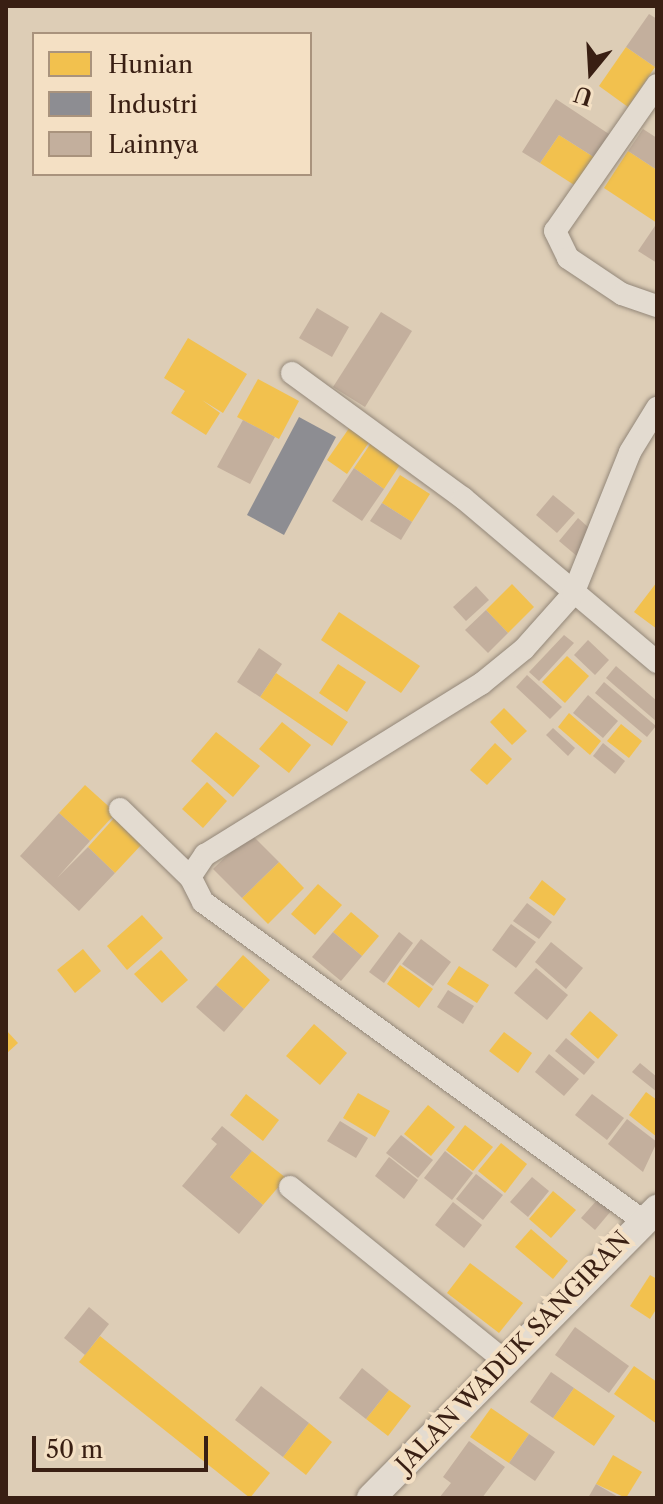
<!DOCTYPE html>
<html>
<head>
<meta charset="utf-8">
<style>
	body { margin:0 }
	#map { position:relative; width:663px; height:1504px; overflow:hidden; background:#ddcdb6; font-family:"Libre Caslon Text",serif }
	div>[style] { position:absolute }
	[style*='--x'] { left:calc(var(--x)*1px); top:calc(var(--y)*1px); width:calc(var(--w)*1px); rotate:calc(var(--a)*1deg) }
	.homes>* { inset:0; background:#f2c14e }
	.industry>* { inset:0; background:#8d8d92 }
	.building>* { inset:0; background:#c3af9d }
	.roads { filter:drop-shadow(0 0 2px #938779) drop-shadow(0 0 2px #938779) }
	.minor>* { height:22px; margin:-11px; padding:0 11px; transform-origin:11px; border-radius:11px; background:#e3dbd0 }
	.tertiary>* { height:28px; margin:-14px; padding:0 14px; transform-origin:14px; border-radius:14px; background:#e3dbd0 }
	span { translate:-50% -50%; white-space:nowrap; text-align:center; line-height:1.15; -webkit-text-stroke:8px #f4e0c4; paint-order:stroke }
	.street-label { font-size:24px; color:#391f13 }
	.frame { position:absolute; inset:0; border:8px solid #391f13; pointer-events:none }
	.legend { position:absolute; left:32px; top:32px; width:280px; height:144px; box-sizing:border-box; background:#f4e0c4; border:2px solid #a9937d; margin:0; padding:10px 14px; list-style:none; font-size:24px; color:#391f13 }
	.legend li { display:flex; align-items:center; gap:16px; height:40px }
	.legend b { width:40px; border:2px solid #a9937d }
	.north { position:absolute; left:551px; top:32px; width:80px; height:80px; -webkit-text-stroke:6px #f4e0c4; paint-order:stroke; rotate:198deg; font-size:22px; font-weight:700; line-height:32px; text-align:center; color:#391f13 }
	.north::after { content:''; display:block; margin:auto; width:28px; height:36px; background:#391f13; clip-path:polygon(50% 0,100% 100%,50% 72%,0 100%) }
	.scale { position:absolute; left:32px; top:1436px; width:176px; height:36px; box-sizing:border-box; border:4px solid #391f13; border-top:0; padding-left:10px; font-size:24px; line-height:28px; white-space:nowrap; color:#391f13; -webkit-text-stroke:6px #f4e0c4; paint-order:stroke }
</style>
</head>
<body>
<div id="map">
	<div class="homes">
		<div style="clip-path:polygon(626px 47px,655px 67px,628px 107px,599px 86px)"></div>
		<div style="clip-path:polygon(559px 135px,600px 161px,582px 190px,540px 163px)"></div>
		<div style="clip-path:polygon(628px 151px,657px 170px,657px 223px,604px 188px)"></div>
		<div style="clip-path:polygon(188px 338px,247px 374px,223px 413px,202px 400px,220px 413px,206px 435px,171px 413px,185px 391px,164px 378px)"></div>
		<div style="clip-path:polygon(258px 379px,299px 401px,279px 439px,237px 417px)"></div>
		<div style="clip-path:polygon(352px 424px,372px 438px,347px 474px,327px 460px)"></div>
		<div style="clip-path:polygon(373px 440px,403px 460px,384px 489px,354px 468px)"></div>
		<div style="clip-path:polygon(400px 475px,430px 494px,412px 522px,382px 503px)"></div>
		<div style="clip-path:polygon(657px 582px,657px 629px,634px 612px)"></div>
		<div style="clip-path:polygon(512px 584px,534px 607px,508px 633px,486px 610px)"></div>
		<div style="clip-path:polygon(339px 612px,420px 666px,401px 693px,321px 640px)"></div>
		<div style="clip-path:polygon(567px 656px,589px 676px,565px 703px,542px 682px)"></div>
		<div style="clip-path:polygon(338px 664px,366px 682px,347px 712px,319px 693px)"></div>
		<div style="clip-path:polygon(276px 673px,348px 722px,332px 746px,260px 697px)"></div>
		<div style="clip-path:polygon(504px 708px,527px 731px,512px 745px,490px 722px)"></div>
		<div style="clip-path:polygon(569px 713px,601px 741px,590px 755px,558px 727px)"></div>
		<div style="clip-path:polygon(282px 722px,311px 745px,289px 773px,259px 749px)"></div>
		<div style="clip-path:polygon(621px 724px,642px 741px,629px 758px,607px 741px)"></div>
		<div style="clip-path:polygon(216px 732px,260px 766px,233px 797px,191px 761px)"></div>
		<div style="clip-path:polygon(495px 743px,512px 759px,487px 785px,470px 770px)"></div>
		<div style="clip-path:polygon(207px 782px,227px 801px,203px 828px,182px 809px)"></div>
		<div style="clip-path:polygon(85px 785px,116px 813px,90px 841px,59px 813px)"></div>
		<div style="clip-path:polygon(115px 817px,143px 843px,115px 873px,88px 847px)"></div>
		<div style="clip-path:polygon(279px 862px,304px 888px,268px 924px,242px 898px)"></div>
		<div style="clip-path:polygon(542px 880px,566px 899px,554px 916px,529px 898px)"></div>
		<div style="clip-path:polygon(318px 884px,342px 905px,315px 935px,291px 914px)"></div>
		<div style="clip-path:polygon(351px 912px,379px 936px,362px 956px,333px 932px)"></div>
		<div style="clip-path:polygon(142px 915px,163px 938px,127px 970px,107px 946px)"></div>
		<div style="clip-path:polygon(83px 949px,101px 971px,75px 993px,57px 970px)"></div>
		<div style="clip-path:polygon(161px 950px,188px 980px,162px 1003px,134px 974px)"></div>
		<div style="clip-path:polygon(243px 955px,270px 980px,244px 1009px,216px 985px)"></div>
		<div style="clip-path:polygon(400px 965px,433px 989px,419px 1008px,387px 984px)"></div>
		<div style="clip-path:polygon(459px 966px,489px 985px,477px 1003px,447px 984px)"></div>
		<div style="clip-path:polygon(590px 1011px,618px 1035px,598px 1059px,570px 1034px)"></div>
		<div style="clip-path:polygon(314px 1024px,347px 1053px,320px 1085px,286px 1056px)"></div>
		<div style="clip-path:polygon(6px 1030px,18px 1043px,6px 1054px)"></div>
		<div style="clip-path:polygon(504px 1032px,532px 1053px,518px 1073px,489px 1051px)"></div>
		<div style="clip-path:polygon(646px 1092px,657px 1100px,657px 1137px,629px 1115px)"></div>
		<div style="clip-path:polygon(358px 1093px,390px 1111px,375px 1137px,343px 1118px)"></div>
		<div style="clip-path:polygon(246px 1094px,279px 1120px,263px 1141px,230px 1115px)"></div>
		<div style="clip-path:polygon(428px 1105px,455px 1127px,431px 1156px,404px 1134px)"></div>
		<div style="clip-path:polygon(465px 1125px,493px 1147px,473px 1171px,446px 1150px)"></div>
		<div style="clip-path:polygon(501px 1143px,527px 1164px,505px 1193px,478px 1171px)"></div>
		<div style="clip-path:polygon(252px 1151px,286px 1178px,263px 1205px,230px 1177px)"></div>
		<div style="clip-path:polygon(553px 1191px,576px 1210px,551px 1238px,529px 1219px)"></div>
		<div style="clip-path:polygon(531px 1229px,568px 1261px,553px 1279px,515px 1247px)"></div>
		<div style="clip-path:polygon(470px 1263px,523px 1303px,499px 1333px,447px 1293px)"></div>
		<div style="clip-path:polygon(650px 1275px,657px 1279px,657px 1308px,650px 1319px,630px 1306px)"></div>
		<div style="clip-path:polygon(100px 1336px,270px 1473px,250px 1498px,79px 1362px)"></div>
		<div style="clip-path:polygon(634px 1366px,657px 1382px,657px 1424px,614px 1394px)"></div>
		<div style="clip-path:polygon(574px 1388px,615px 1416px,594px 1446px,553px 1418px)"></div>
		<div style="clip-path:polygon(389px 1390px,411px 1406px,388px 1436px,366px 1419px)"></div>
		<div style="clip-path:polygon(491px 1408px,529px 1434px,509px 1463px,470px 1437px)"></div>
		<div style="clip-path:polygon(309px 1423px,332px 1442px,306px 1475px,283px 1457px)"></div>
		<div style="clip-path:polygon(613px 1455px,642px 1472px,626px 1498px,596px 1484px)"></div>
	</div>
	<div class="industry">
		<div style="clip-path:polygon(299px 417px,336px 437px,284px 535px,247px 515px)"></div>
	</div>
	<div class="building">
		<div style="clip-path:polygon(649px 14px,657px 19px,655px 67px,626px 47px)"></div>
		<div style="clip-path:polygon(556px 99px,615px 138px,600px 161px,559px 135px,540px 163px,522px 152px)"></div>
		<div style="clip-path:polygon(643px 129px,657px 138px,657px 170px,628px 151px)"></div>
		<div style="clip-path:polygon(657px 223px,657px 263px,638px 251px)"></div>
		<div style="clip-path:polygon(317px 308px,349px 327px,332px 357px,299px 338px)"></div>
		<div style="clip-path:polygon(381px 312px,412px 331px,365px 407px,333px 387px)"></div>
		<div style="clip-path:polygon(243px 420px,275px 437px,250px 484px,217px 467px)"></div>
		<div style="clip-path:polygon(354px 468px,384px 489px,362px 521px,332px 501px)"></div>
		<div style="clip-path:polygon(553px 495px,575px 513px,557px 533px,536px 515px)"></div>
		<div style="clip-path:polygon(382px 503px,412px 522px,401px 540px,370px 521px)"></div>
		<div style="clip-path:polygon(578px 518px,597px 535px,578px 557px,559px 541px)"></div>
		<div style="clip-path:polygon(476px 586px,489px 600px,466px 621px,453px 607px)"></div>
		<div style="clip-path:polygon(486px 610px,508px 633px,488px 653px,465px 630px)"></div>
		<div style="clip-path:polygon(564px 635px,574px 643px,539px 681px,529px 672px)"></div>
		<div style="clip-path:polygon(588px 640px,609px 660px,595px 675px,574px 655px)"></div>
		<div style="clip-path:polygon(259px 648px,282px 664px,260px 697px,237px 682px)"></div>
		<div style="clip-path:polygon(616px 666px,657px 701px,657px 722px,606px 678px)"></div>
		<div style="clip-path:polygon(527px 675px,562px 707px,550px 719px,516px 687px)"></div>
		<div style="clip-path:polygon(604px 682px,656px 726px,647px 737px,595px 693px)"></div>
		<div style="clip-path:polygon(588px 695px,618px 721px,603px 738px,573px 713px)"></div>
		<div style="clip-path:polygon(553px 728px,575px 748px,568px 756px,546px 735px)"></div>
		<div style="clip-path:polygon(603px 743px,625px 761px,615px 774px,593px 756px)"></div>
		<div style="clip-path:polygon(59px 813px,90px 841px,57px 878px,88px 847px,115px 873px,79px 911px,20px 856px)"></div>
		<div style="clip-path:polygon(250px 833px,279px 862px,242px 898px,213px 869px)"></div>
		<div style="clip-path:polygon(527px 903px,552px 922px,539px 939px,513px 921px)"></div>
		<div style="clip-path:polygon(511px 924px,536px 942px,516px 968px,492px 950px)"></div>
		<div style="clip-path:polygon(333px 932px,362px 956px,341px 981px,312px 957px)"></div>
		<div style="clip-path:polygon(399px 932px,413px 943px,384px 983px,369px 972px)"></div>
		<div style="clip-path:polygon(421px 939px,451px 962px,433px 986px,402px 964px)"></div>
		<div style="clip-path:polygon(551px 942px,583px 968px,566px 989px,535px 962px)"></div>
		<div style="clip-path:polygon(536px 968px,568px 995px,547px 1020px,514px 993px)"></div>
		<div style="clip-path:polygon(216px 985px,244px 1009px,224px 1032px,196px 1007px)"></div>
		<div style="clip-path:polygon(448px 990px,474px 1006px,463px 1024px,437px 1007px)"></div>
		<div style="clip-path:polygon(566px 1038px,595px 1062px,584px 1075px,555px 1051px)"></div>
		<div style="clip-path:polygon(549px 1054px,579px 1079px,564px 1096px,535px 1072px)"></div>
		<div style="clip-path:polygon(640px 1063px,657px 1077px,657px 1092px,632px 1072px)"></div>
		<div style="clip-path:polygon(592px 1094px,624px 1118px,607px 1140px,575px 1115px)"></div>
		<div style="clip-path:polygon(627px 1119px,657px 1142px,643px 1172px,608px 1144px)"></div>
		<div style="clip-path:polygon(340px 1121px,368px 1138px,356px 1158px,327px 1141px)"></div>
		<div style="clip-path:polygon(222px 1126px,252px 1151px,230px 1177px,263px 1205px,239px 1234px,182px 1186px,217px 1144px,211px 1139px)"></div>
		<div style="clip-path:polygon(401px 1135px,433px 1160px,418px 1178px,386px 1153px)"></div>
		<div style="clip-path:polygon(445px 1151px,473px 1173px,452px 1200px,424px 1178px)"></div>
		<div style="clip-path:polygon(389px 1157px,418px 1180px,404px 1199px,375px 1176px)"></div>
		<div style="clip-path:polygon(476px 1174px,503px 1195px,483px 1220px,456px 1199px)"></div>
		<div style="clip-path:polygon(532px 1177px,549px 1191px,528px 1217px,510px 1202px)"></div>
		<div style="clip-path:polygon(597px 1200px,611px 1211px,595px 1230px,581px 1218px)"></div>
		<div style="clip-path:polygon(453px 1202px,482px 1225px,464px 1248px,435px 1225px)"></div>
		<div style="clip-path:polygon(89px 1307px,109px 1324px,85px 1355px,64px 1338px)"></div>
		<div style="clip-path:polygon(575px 1327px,629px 1366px,609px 1393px,555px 1355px)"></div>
		<div style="clip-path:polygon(362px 1368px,389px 1390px,366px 1419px,339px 1398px)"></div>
		<div style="clip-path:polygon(551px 1372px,574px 1388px,553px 1418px,530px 1402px)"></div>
		<div style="clip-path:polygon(261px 1386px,309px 1423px,283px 1457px,235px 1420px)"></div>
		<div style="clip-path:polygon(529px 1434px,555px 1452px,535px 1481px,509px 1463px)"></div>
		<div style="clip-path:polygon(469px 1441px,505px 1467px,482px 1498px,439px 1498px,451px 1483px,443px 1477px)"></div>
		<div style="clip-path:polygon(596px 1484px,620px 1498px,588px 1498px)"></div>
	</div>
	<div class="roads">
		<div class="minor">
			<div style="--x:657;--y:85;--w:178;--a:124.9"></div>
			<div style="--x:555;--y:231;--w:30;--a:64"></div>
			<div style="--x:568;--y:258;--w:65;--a:33.7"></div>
			<div style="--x:622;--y:294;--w:37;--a:19"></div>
			<div style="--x:292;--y:373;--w:212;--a:36.2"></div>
			<div style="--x:463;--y:498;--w:254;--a:40.2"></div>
			<div style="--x:120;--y:809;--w:98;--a:44.2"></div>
			<div style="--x:290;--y:1187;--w:275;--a:39"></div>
			<div style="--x:642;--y:1220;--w:542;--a:-144.08"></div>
			<div style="--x:203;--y:902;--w:28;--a:-117"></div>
			<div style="--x:190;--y:877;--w:27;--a:-56"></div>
			<div style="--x:205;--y:855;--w:325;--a:-31.8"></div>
			<div style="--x:481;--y:684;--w:55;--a:-39.1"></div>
			<div style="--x:524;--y:649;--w:74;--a:-48.3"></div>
			<div style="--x:573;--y:594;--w:153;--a:-68.1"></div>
			<div style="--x:630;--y:452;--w:52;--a:-58.5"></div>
		</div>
		<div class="tertiary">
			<div style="--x:371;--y:1498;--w:407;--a:-45.3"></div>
		</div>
	</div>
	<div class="street-label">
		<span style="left:513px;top:1352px;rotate:-46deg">JALAN WADUK SANGIRAN</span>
	</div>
	<div class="frame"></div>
	<ul class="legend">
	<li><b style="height:22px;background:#f2c14e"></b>Hunian</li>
	<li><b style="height:22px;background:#8d8d92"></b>Industri</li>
	<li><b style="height:22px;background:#c3af9d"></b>Lainnya</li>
	</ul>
	<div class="north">U</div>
	<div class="scale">50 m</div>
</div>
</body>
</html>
